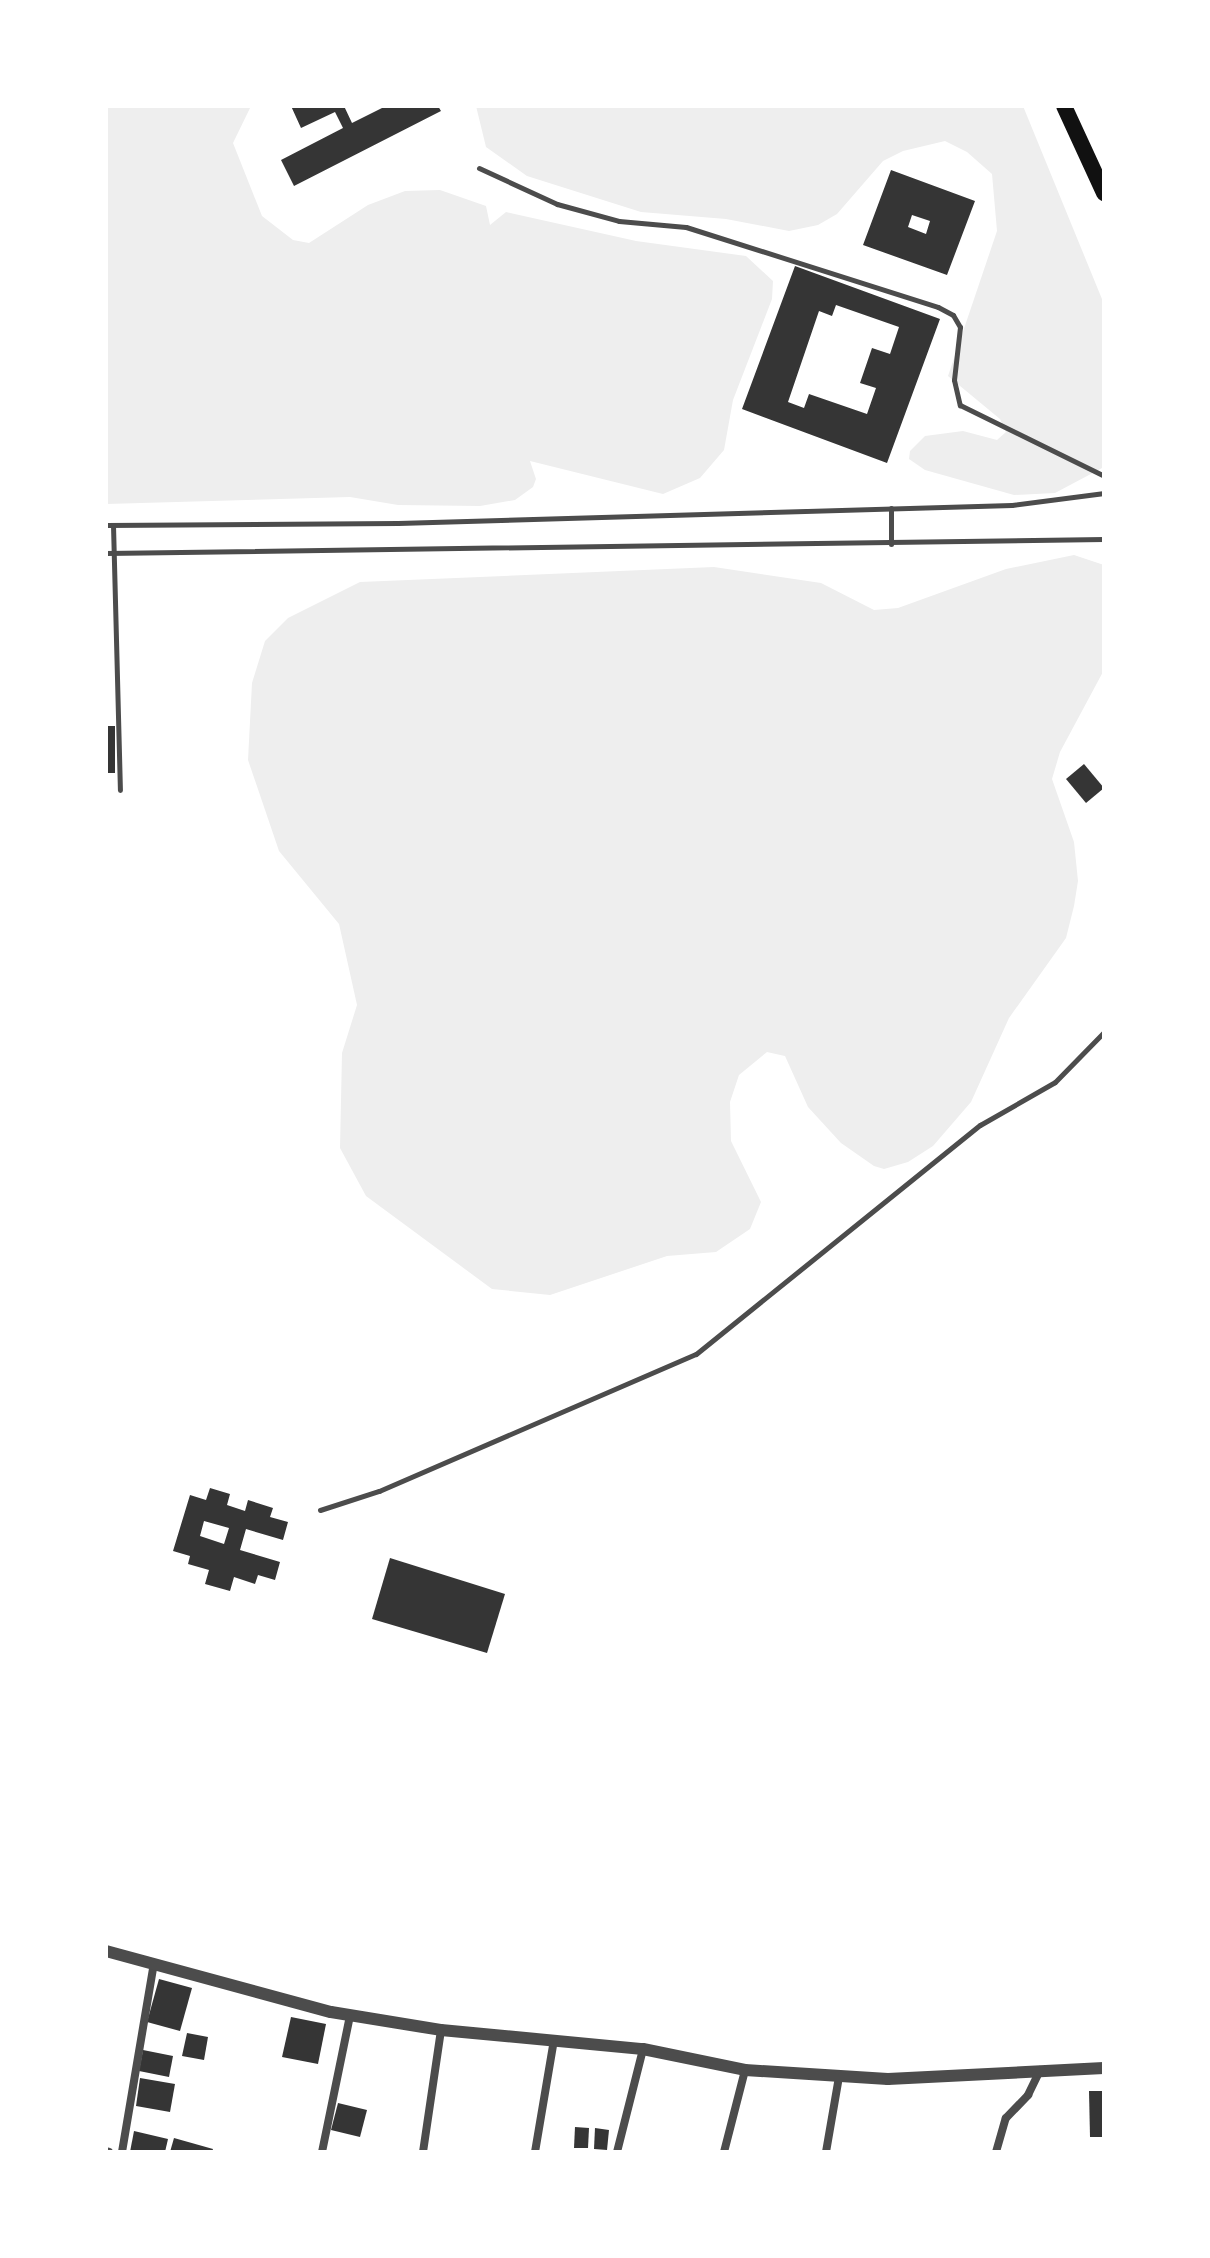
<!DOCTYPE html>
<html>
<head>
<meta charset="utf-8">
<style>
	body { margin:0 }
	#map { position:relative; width:1210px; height:2258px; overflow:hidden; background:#fff; font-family:"Titillium Web",sans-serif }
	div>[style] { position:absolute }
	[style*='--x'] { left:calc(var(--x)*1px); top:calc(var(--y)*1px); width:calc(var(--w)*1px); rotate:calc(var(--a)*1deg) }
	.green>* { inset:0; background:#eee }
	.building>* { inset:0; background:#353535 }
	.service>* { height:5px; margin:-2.5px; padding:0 2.5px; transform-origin:2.5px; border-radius:2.5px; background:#4c4c4c }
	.minor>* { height:8px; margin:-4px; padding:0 4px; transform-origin:4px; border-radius:4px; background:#4c4c4c }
	.tertiary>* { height:12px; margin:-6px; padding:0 6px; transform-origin:6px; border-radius:6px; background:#4c4c4c }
	.trunk>* { height:16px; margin:-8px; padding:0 8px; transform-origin:8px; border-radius:8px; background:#111 }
	span { translate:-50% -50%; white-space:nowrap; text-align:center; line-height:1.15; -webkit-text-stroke:8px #fff; paint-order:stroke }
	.frame { position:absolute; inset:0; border:108px solid #fff; pointer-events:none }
</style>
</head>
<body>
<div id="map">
	<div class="green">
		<div style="clip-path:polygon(106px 106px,251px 106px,233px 143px,262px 216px,293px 240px,309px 243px,368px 205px,405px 191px,440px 190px,486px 206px,490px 225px,506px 212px,636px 241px,746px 256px,773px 281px,772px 299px,733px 400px,724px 450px,700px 478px,663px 494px,530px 461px,536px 479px,533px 487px,515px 500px,480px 506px,398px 505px,350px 497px,106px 504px)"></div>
		<div style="clip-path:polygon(476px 106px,1023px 106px,1104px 304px,1104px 467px,1055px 493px,1014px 495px,925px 470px,909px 459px,910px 451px,925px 436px,963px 431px,997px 440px,1006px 432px,1000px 419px,948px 376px,997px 231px,992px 174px,967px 152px,945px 141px,903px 151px,883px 161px,837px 214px,818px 225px,789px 231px,726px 219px,641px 212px,527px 176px,486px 147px)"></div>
		<div style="clip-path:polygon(1074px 555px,1104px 565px,1104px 670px,1060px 752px,1052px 779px,1074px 842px,1078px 881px,1074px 906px,1066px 938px,1009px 1018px,971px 1102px,933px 1146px,908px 1162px,884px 1169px,874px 1166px,841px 1143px,808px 1107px,785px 1056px,767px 1052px,739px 1075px,730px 1102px,731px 1141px,761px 1202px,750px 1229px,716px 1252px,667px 1256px,550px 1295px,492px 1289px,366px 1196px,340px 1148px,342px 1053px,357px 1005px,339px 924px,279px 851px,248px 760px,252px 683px,265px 641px,288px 618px,360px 582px,714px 567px,821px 583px,874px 610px,898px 608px,1006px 569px)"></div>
	</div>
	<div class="building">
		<div style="clip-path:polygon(291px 106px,344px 106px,352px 123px,386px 106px,438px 106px,441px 111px,294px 186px,281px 160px,343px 128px,335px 112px,301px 128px)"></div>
		<div style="clip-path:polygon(evenodd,891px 170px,975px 201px,947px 275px,863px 245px,891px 170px,912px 215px,930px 221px,926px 234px,908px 227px,912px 215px)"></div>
		<div style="clip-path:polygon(evenodd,795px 266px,940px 319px,887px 463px,742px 409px,795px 266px,836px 305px,899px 327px,890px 354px,872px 348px,860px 383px,876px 388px,867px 414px,809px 394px,804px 408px,788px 402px,819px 311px,832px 316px,836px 305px)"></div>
		<div style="clip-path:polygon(106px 726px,115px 726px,115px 773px,106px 773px)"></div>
		<div style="clip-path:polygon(1084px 764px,1104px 788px,1086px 803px,1066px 779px)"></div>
		<div style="clip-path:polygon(evenodd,210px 1488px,230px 1494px,227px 1505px,245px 1511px,248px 1500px,273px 1508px,270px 1517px,288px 1522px,283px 1540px,246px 1529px,240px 1550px,280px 1562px,275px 1580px,258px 1575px,255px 1584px,234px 1577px,230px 1591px,205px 1584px,209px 1570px,188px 1564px,190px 1556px,173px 1551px,190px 1495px,206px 1500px,210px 1488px,204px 1521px,229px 1528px,224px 1544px,200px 1536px,204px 1521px)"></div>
		<div style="clip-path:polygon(390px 1558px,505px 1594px,487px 1653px,372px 1619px)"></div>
		<div style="clip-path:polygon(159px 1979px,192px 1988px,180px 2031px,147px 2022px)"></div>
		<div style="clip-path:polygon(291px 2017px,326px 2024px,318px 2064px,282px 2057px)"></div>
		<div style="clip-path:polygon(187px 2033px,208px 2037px,204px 2060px,182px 2056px)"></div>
		<div style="clip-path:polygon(143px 2050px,173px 2056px,169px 2077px,139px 2071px)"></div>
		<div style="clip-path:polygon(140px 2078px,175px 2084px,170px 2112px,136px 2106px)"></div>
		<div style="clip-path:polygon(1089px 2091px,1104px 2091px,1104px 2137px,1090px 2137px)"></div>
		<div style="clip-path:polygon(338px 2103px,367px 2110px,360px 2137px,331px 2130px)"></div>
		<div style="clip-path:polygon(575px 2127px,589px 2128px,588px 2148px,574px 2148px)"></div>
		<div style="clip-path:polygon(595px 2128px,609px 2130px,607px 2150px,594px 2149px)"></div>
		<div style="clip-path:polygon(134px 2131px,168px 2139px,165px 2152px,130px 2152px)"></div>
		<div style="clip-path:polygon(174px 2138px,213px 2149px,212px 2152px,170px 2152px)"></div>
	</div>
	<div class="service">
		<div style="--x:479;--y:168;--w:86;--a:24.8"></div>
		<div style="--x:557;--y:204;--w:64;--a:15.3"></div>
		<div style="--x:619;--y:221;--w:67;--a:5.1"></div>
		<div style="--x:686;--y:227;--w:264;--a:17.6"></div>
		<div style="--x:938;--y:307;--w:17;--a:28"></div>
		<div style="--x:953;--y:315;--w:14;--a:60"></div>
		<div style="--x:960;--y:327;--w:53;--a:96.5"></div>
		<div style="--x:954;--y:380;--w:26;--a:77"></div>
		<div style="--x:960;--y:405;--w:161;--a:26.2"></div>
		<div style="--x:106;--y:525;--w:292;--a:-0.4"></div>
		<div style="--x:398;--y:523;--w:614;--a:-1.68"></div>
		<div style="--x:1012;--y:505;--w:93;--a:-7.4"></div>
		<div style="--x:113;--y:525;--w:265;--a:88.5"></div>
		<div style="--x:891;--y:544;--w:36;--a:-90"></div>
		<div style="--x:106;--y:553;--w:998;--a:-0.8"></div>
		<div style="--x:320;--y:1510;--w:62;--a:-17.9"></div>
		<div style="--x:379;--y:1491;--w:345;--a:-23.4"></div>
		<div style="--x:696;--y:1354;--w:365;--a:-38.9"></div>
		<div style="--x:980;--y:1125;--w:86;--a:-29.8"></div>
		<div style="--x:1055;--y:1082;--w:70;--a:-45.6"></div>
	</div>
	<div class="minor">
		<div style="--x:106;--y:2151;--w:3;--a:18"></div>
		<div style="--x:122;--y:2152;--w:192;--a:-80.4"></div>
		<div style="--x:322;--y:2152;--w:140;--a:-78.4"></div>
		<div style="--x:423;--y:2152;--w:123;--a:-81.6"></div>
		<div style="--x:535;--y:2152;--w:114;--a:-80.4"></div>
		<div style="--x:617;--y:2152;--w:106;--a:-75.8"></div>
		<div style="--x:724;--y:2152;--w:85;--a:-75.6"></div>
		<div style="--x:826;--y:2152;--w:76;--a:-80.2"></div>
		<div style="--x:996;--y:2152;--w:35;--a:-74"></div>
		<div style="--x:1006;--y:2118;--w:32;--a:-46"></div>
		<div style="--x:1028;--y:2095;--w:28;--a:-64"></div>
	</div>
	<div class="tertiary">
		<div style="--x:106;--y:1951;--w:233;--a:15.2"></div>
		<div style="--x:331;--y:2012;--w:111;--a:9.3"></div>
		<div style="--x:441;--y:2030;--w:203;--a:5.4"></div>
		<div style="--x:643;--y:2049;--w:104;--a:11.6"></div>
		<div style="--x:745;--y:2070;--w:143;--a:3.6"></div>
		<div style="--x:888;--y:2079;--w:216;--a:-2.9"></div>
	</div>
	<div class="trunk">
		<div style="--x:1064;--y:106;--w:96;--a:65.3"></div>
	</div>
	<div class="frame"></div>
</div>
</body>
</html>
